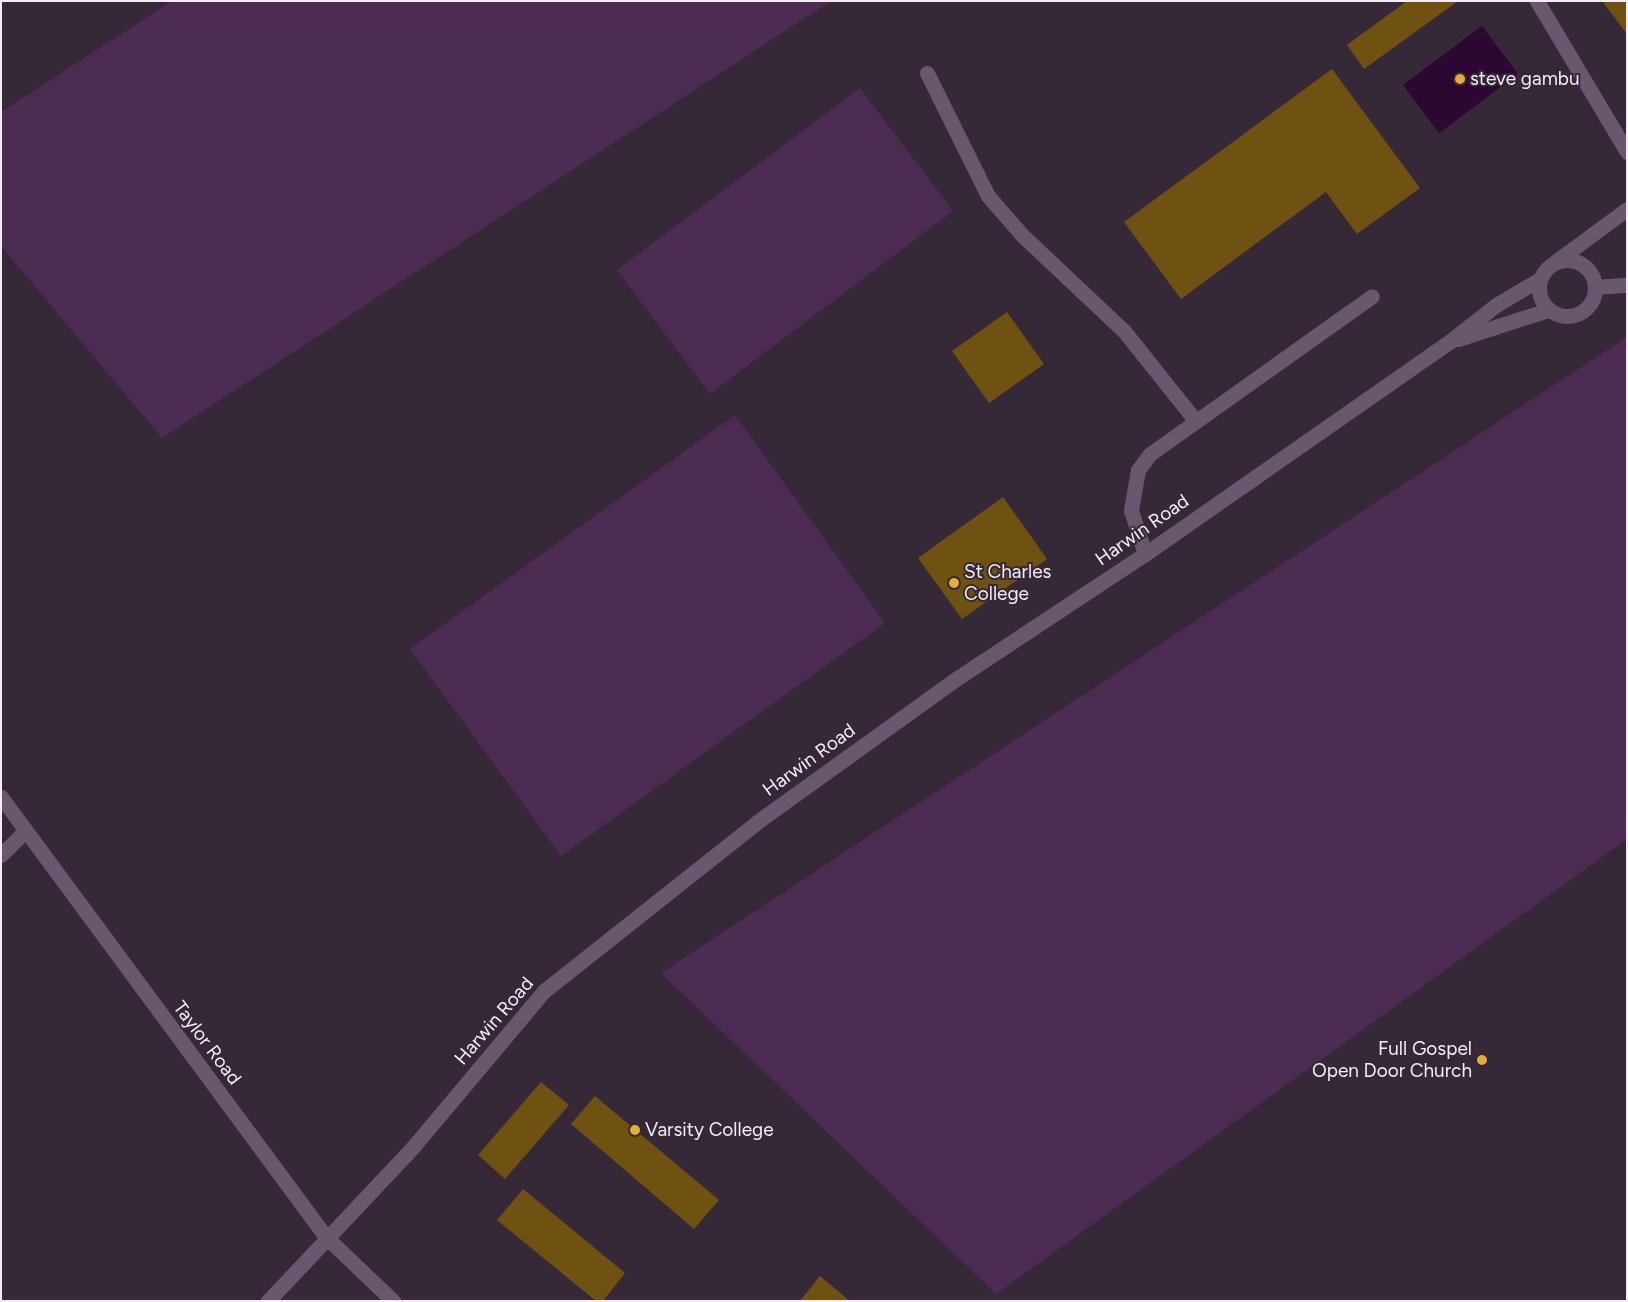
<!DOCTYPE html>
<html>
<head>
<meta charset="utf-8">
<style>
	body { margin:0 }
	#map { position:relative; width:1628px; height:1302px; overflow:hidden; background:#352937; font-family:Figtree,sans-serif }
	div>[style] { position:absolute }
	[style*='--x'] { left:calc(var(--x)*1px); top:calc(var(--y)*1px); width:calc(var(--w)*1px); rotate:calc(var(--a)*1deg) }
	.green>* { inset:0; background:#4c2c53 }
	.water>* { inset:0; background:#2b0732 }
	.building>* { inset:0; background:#6f5212 }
	.service>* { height:15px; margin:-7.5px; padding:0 7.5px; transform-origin:7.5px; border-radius:7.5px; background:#69586d }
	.service>.ring { margin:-7.5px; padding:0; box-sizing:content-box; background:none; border:15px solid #69586d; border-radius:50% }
	.minor>* { height:15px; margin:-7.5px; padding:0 7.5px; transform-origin:7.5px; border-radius:7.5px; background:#69586d }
	.dots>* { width:14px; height:14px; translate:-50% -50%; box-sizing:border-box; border:2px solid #352937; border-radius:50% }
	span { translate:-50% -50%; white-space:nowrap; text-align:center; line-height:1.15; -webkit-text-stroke:4px #352937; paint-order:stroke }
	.poi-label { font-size:19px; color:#f4ecf5 }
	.left { translate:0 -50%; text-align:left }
	.right { translate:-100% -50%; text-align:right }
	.street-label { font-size:19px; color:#f4ecf5 }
	.frame { position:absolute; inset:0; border:2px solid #f4ecf5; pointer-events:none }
</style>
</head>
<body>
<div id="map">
	<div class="green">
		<div style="clip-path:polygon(172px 1px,827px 1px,828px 3px,162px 438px,1px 246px,1px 112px)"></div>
		<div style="clip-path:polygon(860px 88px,953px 211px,710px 394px,617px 270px)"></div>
		<div style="clip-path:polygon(1627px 337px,1627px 839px,996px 1294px,661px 973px)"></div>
		<div style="clip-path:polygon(735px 415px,885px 623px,561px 856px,410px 649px)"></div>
	</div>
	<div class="water">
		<div style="clip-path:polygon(1482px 26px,1518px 74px,1439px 133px,1403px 85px)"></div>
	</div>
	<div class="building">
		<div style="clip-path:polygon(1407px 1px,1458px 1px,1364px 69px,1347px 45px)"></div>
		<div style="clip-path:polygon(1602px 1px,1627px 1px,1627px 34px)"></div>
		<div style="clip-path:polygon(1332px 69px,1420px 188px,1357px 234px,1326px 192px,1181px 299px,1124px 222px)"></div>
		<div style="clip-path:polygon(1007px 312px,1044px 364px,989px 403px,952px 351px)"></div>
		<div style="clip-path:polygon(1003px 497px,1047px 559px,962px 619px,918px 558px)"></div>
		<div style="clip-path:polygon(541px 1082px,569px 1105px,505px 1179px,478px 1155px)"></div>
		<div style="clip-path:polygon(595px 1096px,719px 1200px,694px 1229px,571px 1124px)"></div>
		<div style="clip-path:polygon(523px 1189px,625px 1273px,603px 1301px,596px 1301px,497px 1220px)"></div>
		<div style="clip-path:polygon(820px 1276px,850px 1301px,800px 1301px)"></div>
	</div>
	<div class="service">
		<div style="--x:1537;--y:1;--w:176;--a:59.2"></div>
		<div style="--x:927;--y:73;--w:137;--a:63.6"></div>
		<div style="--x:988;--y:196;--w:52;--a:48.9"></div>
		<div style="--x:1022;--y:235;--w:140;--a:43.3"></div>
		<div style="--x:1124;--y:331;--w:114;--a:51.4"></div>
		<div class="ring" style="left:1539px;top:260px;width:41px;height:41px"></div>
		<div style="--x:1555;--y:262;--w:89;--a:-36.4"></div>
		<div style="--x:1595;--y:287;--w:32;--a:-4"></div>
		<div style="--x:1458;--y:339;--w:95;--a:-17.9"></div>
		<div style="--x:1145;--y:554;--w:46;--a:-107.7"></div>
		<div style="--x:1131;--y:510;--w:41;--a:-80.1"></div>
		<div style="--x:1138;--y:470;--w:20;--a:-53"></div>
		<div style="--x:1150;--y:454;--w:272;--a:-35.4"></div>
		<div style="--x:544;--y:991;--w:272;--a:-38.4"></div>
		<div style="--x:757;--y:822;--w:249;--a:-35.7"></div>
		<div style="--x:959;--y:677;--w:223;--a:-33.5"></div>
		<div style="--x:1145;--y:554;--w:371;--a:-34.9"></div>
		<div style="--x:1449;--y:342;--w:60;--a:-38.2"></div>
		<div style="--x:1496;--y:305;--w:51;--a:-30.6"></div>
		<div style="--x:326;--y:1237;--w:93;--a:43.7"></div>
	</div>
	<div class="minor">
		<div style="--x:1;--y:797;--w:547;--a:53.55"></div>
		<div style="--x:1;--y:855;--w:34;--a:-45"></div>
		<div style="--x:268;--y:1301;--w:212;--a:-46.7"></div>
		<div style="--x:413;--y:1147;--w:204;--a:-50"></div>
	</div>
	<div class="dots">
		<div style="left:1460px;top:79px;background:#e5ad35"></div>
		<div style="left:954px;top:583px;background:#e5ad35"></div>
		<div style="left:1482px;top:1060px;background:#e5ad35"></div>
		<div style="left:635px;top:1130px;background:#e5ad35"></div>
	</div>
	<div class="poi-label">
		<span class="left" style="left:1470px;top:79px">steve gambu</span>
		<span class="left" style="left:964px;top:583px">St Charles<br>College</span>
		<span class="right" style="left:1472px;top:1060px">Full Gospel<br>Open Door Church</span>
		<span class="left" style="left:645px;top:1130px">Varsity College</span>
	</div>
	<div class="street-label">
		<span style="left:1142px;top:530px;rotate:-35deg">Harwin Road</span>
		<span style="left:809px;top:760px;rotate:-36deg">Harwin Road</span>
		<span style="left:494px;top:1021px;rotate:-49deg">Harwin Road</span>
		<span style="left:207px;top:1043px;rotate:53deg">Taylor Road</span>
	</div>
	<div class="frame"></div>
</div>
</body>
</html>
